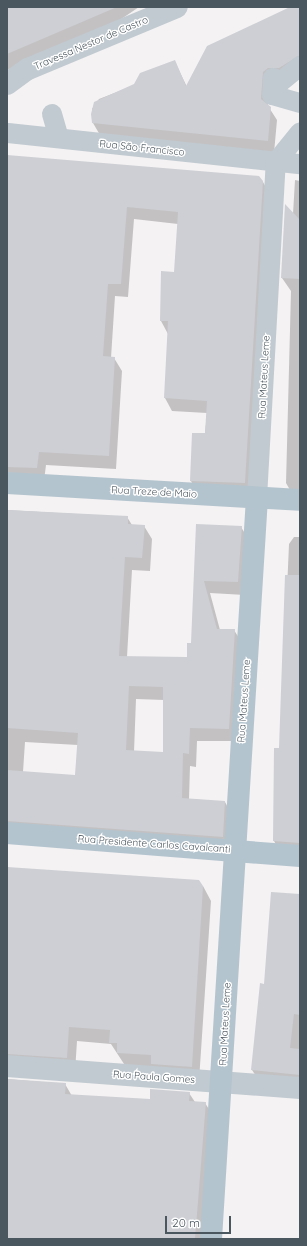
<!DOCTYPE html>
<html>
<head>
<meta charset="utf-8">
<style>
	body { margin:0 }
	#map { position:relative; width:307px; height:1246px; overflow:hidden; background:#f4f2f3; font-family:Quicksand,sans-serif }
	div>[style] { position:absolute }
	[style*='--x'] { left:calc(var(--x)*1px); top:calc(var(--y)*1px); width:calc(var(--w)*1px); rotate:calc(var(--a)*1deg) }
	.shadow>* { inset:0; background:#0003 }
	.building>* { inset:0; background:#cdcfd4 }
	.pedestrian>* { height:20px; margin:-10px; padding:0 10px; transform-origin:10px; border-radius:10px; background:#c1cad0 }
	.minor>* { height:22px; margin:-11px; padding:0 11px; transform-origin:11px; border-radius:11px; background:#c1cad0 }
	.tertiary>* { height:22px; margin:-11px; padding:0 11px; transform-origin:11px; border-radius:11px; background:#c1cad0 }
	.primary>* { height:22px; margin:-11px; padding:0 11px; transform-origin:11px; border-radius:11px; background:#b4c4ce }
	span { translate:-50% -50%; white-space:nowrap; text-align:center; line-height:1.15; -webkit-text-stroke:3px #fff; paint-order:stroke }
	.street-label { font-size:10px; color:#4b575f }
	.frame { position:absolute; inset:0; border:8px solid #4b575f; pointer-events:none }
	.scale { position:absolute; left:165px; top:1216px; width:66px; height:18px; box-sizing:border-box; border:2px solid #4b575f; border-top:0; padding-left:5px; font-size:12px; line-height:14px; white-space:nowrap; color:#4b575f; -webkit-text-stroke:3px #fff; paint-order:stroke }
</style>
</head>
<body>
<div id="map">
	<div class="shadow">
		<div style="clip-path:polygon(7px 7px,139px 7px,114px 24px,7px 70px)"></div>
		<div style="clip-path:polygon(293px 7px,298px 7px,300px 11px,300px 70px,269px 84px,268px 106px,277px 120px,274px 153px,100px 135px,93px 123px,92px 109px,99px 99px,135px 85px,175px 62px,187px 87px)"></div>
		<div style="clip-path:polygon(7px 156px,263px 182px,270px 195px,252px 496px,198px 494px,191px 481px,205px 434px,207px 413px,172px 411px,165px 398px,168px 334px,161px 321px,175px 273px,178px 224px,134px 219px,128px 297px,115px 296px,111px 358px,114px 358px,122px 371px,116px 469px,46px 465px,44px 481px,7px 478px)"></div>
		<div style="clip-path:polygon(295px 180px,300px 181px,300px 497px,294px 497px,286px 483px,291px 291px,282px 278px,293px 214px)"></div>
		<div style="clip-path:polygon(evenodd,7px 510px,127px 517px,132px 525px,144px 526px,152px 539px,150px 571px,132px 570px,127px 657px,188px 658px,192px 644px,197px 525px,241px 527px,249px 540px,245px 595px,210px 593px,220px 630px,234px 630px,242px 643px,236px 741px,197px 741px,196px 767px,190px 766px,189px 799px,225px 802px,232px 815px,230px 850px,7px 837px,7px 510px,136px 699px,164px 700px,164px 753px,134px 752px,136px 699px,7px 510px,25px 742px,78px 745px,76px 776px,23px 772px,25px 742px)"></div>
		<div style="clip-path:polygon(294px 537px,300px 537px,300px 855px,281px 853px,274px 841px,275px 749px,280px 749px,289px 544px)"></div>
		<div style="clip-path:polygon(7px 868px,203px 886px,211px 901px,199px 1081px,126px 1067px,111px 1044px,77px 1041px,75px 1072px,7px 1072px)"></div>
		<div style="clip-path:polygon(300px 895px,300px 1086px,260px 1082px,252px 1070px,265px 985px)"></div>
		<div style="clip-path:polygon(7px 1079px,65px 1084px,72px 1096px,151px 1100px,189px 1093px,195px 1102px,205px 1103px,214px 1117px,204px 1239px,7px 1239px)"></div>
	</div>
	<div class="building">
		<div style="clip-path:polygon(7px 7px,117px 7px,7px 54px)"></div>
		<div style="clip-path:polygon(290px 7px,300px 7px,300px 55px,279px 68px,268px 68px,263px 72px,261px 99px,271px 107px,268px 141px,92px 123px,91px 114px,94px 102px,134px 84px,140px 73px,175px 60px,186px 86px,207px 46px)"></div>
		<div style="clip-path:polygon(7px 155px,259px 176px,263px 181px,245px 483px,190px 481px,192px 433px,205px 433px,207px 401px,164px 398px,168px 321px,160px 321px,161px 271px,174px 272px,178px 212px,127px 207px,121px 284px,108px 284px,103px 356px,115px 357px,109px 456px,39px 452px,37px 468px,7px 467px)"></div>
		<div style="clip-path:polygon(285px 204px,300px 220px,300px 279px,281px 278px)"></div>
		<div style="clip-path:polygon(evenodd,7px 510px,128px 516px,128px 524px,145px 525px,142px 558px,125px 557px,119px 656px,187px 657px,187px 643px,191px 643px,196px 524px,242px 526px,238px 582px,204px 581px,217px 629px,235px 629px,229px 729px,190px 728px,189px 754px,183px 753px,182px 798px,225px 801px,223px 837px,7px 821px,7px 770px,75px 775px,78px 733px,7px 728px,7px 510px,129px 686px,163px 687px,163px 752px,126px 750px,129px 686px)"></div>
		<div style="clip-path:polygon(285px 575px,300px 575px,300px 843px,273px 841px,274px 748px,279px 748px)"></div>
		<div style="clip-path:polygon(7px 867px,199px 880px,203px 886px,192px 1067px,151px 1064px,151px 1055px,117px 1053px,117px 1043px,109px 1043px,110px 1030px,69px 1027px,67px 1058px,7px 1054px)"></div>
		<div style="clip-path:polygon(271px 892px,300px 894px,300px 1015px,294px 1014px,290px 1048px,300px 1049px,300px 1075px,251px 1070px,260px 983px,264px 984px)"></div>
		<div style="clip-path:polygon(7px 1079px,66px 1083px,65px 1094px,150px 1099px,150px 1089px,190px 1092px,189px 1101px,206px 1102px,195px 1239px,7px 1239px)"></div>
	</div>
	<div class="pedestrian">
		<div style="--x:300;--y:66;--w:26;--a:141"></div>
		<div style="--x:280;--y:82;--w:8;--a:-150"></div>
		<div style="--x:273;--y:78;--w:17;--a:93"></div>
		<div style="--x:272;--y:95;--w:29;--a:16"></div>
		<div style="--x:52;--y:114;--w:25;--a:74"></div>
		<div style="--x:8;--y:133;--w:294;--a:6.1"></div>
		<div style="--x:276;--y:162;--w:38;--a:-51"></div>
		<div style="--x:257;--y:498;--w:337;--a:-86.8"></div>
	</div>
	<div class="minor">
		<div style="--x:7;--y:1066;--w:294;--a:4.3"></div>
	</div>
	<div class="tertiary">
		<div style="--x:7;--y:84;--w:26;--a:-36"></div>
		<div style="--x:28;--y:69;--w:161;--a:-22.6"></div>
	</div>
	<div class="primary">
		<div style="--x:7;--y:483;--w:293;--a:3.3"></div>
		<div style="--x:7;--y:833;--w:294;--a:4.5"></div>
		<div style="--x:211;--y:1239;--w:742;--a:-86.45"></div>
	</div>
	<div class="street-label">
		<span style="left:91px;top:43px;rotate:-23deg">Travessa Nestor de Castro</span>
		<span style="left:142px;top:148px;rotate:6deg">Rua São Francisco</span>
		<span style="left:264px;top:377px;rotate:-87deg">Rua Mateus Leme</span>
		<span style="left:154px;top:492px;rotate:3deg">Rua Treze de Maio</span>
		<span style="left:244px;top:701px;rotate:-86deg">Rua Mateus Leme</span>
		<span style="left:154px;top:844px;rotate:4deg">Rua Presidente Carlos Cavalcanti</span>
		<span style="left:225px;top:1024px;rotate:-87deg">Rua Mateus Leme</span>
		<span style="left:154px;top:1077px;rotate:4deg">Rua Paula Gomes</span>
	</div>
	<div class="frame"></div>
	<div class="scale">20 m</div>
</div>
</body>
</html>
